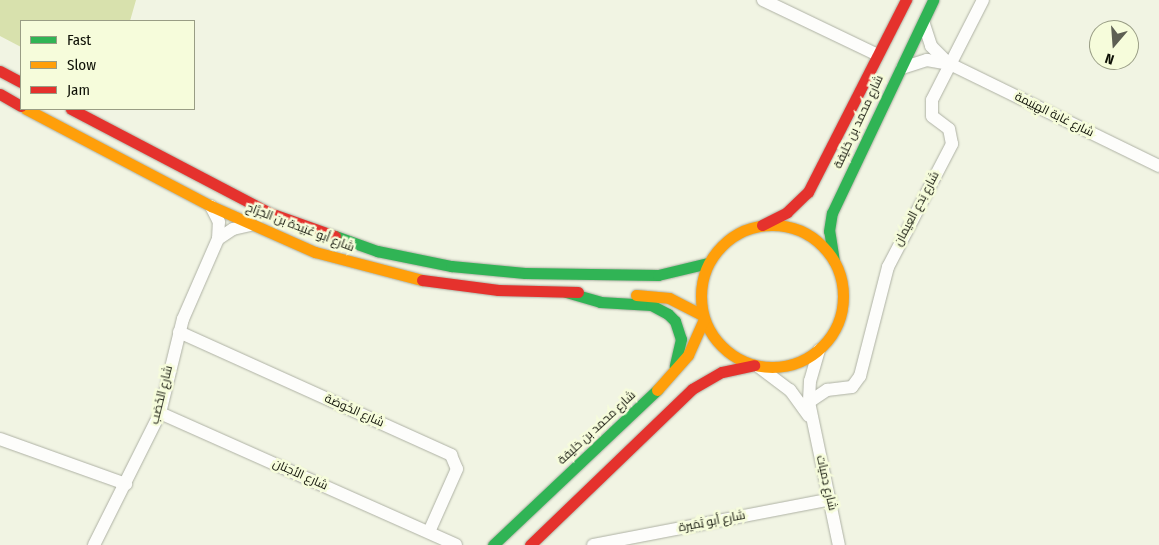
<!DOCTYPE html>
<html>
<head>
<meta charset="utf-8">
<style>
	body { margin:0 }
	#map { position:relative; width:1159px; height:545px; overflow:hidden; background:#f1f4e3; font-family:"Fira Sans Condensed",Cairo,sans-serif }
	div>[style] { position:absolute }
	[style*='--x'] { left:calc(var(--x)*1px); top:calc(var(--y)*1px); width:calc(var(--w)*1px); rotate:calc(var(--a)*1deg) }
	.green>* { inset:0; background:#d8e1ad }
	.roads { filter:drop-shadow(0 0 1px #aeb1a4) drop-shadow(0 0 1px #aeb1a4) }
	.street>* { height:12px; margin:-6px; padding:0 6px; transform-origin:6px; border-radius:6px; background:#fdfdfb }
	.fast>* { height:11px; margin:-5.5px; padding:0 5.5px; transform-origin:5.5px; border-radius:5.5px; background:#30b455 }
	.slow>* { height:11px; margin:-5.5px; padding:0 5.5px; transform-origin:5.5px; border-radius:5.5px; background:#ff9f0a }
	.slow>.ring { margin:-5.5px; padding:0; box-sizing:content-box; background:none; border:11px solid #ff9f0a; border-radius:50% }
	.jam>* { height:11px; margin:-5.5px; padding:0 5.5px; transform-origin:5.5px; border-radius:5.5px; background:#e5322d }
	span { translate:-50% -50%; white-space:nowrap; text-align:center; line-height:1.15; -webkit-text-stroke:5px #f6fcdb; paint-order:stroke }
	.street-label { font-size:12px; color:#0d0f05 }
	.legend { position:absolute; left:20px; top:20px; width:175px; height:90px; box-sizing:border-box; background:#f6fcdb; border:1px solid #999d85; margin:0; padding:6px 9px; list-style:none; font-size:15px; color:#0d0f05 }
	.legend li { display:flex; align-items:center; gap:10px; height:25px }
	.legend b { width:25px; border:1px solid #999d85 }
	.north { position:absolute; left:1089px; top:20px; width:50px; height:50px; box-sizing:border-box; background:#f6fcdb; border:1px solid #999d85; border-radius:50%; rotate:198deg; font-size:14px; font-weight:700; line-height:20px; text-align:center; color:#0d0f05 }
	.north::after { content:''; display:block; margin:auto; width:18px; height:22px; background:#5d5f53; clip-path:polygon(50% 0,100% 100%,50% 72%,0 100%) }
</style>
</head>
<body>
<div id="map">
	<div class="green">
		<div style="clip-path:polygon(0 0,136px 0,130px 21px,21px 21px,21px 47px,0 36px)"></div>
	</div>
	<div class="roads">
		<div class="street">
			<div style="--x:763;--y:0;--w:127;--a:25.6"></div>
			<div style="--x:924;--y:24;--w:23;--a:72"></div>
			<div style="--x:931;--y:46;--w:24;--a:45"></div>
			<div style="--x:902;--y:68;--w:26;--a:-18"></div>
			<div style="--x:927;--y:60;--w:23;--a:10"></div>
			<div style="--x:950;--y:64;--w:233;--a:26"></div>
			<div style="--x:218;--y:239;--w:18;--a:-34"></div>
			<div style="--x:233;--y:229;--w:17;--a:-13"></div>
			<div style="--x:179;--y:332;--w:299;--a:24.3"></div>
			<div style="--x:451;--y:455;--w:15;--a:67"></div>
			<div style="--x:457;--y:469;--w:69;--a:114"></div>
			<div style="--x:819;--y:350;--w:32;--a:106"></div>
			<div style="--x:810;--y:381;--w:21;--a:93"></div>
			<div style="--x:809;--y:402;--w:146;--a:78.2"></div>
			<div style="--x:759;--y:367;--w:39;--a:37"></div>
			<div style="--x:790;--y:390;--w:32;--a:54"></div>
			<div style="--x:809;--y:402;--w:22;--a:-34"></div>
			<div style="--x:827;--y:390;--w:25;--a:-7"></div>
			<div style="--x:852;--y:387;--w:14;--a:-54"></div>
			<div style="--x:860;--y:376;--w:113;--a:-75.6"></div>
			<div style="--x:888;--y:267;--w:139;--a:-62.5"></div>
			<div style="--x:952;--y:144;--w:15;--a:-101"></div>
			<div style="--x:949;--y:129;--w:21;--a:-143"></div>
			<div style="--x:932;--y:116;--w:16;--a:-90"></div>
			<div style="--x:932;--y:100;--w:112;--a:-63"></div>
			<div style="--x:160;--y:413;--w:324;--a:24"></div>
			<div style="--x:0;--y:439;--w:134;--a:19.7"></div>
			<div style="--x:94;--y:545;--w:148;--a:-63.4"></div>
			<div style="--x:160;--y:413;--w:97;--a:-76.3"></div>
			<div style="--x:183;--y:319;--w:87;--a:-66.4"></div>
			<div style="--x:218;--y:239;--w:17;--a:-87"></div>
			<div style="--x:219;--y:222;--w:18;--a:-117"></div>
			<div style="--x:593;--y:545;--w:242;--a:-10.9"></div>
		</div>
		<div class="fast">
			<div style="--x:335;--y:236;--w:45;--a:19.7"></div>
			<div style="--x:377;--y:251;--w:76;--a:11.5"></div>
			<div style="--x:451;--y:266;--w:74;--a:5.4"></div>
			<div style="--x:525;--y:273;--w:133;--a:0.9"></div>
			<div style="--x:658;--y:275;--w:51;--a:-13.5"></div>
			<div style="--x:834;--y:261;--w:30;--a:-99"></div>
			<div style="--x:829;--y:231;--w:18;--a:-81"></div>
			<div style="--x:832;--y:213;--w:236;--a:-64.6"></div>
			<div style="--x:566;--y:292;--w:35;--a:16"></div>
			<div style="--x:600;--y:302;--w:51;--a:3.4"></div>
			<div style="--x:651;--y:305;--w:19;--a:28"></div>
			<div style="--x:668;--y:314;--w:10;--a:45"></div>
			<div style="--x:675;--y:321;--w:19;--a:72"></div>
			<div style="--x:681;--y:339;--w:28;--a:103"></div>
			<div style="--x:493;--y:545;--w:226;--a:-43.4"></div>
		</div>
		<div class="slow">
			<div style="--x:26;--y:109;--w:209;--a:27.7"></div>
			<div style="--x:211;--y:206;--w:114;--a:23.9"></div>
			<div style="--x:315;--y:252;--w:111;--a:14.7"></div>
			<div class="ring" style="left:701px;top:225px;width:131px;height:131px"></div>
			<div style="--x:636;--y:295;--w:33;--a:5"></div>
			<div style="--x:669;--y:298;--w:37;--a:27"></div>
			<div style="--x:657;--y:390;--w:47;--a:-48.5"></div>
			<div style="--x:688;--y:355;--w:39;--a:-66"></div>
		</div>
		<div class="jam">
			<div style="--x:0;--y:71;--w:24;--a:28"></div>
			<div style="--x:0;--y:94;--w:24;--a:30"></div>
			<div style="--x:71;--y:109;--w:225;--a:27.6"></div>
			<div style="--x:270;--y:213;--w:69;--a:19.5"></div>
			<div style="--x:762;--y:225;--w:28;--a:-27"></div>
			<div style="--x:787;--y:212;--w:29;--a:-44"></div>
			<div style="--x:808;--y:192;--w:216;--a:-63"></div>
			<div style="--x:422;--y:280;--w:77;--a:7.5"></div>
			<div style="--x:498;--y:290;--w:80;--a:1.4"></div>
			<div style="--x:530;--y:545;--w:225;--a:-43.9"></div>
			<div style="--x:692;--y:389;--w:34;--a:-30"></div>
			<div style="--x:722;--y:372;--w:33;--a:-12"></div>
		</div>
	</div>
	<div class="street-label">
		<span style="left:1054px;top:115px;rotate:26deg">شارع غابة الهِيَيمة</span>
		<span style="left:859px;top:122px;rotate:-65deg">شارع محمد بن خليفة</span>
		<span style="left:917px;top:209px;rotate:-62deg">شارع بَدع العِيمان</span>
		<span style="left:300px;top:228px;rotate:21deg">شارع أبو عُبَيدة بن الجَرَّاح</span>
		<span style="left:162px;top:395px;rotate:-76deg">شارع الخَصَب</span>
		<span style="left:354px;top:411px;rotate:24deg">شارع الخَوضة</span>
		<span style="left:597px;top:428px;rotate:-43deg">شارع محمد بن خليفة</span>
		<span style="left:300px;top:475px;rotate:24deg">شارع الأجنان</span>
		<span style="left:826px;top:483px;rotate:77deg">شارع دِميات</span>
		<span style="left:712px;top:522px;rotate:-11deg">شارع أبو ثِمَيرة</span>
	</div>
	<ul class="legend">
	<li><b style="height:6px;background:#30b455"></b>Fast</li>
	<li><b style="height:6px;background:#ff9f0a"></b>Slow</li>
	<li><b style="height:6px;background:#e5322d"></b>Jam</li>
	</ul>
	<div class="north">N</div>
</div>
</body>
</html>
